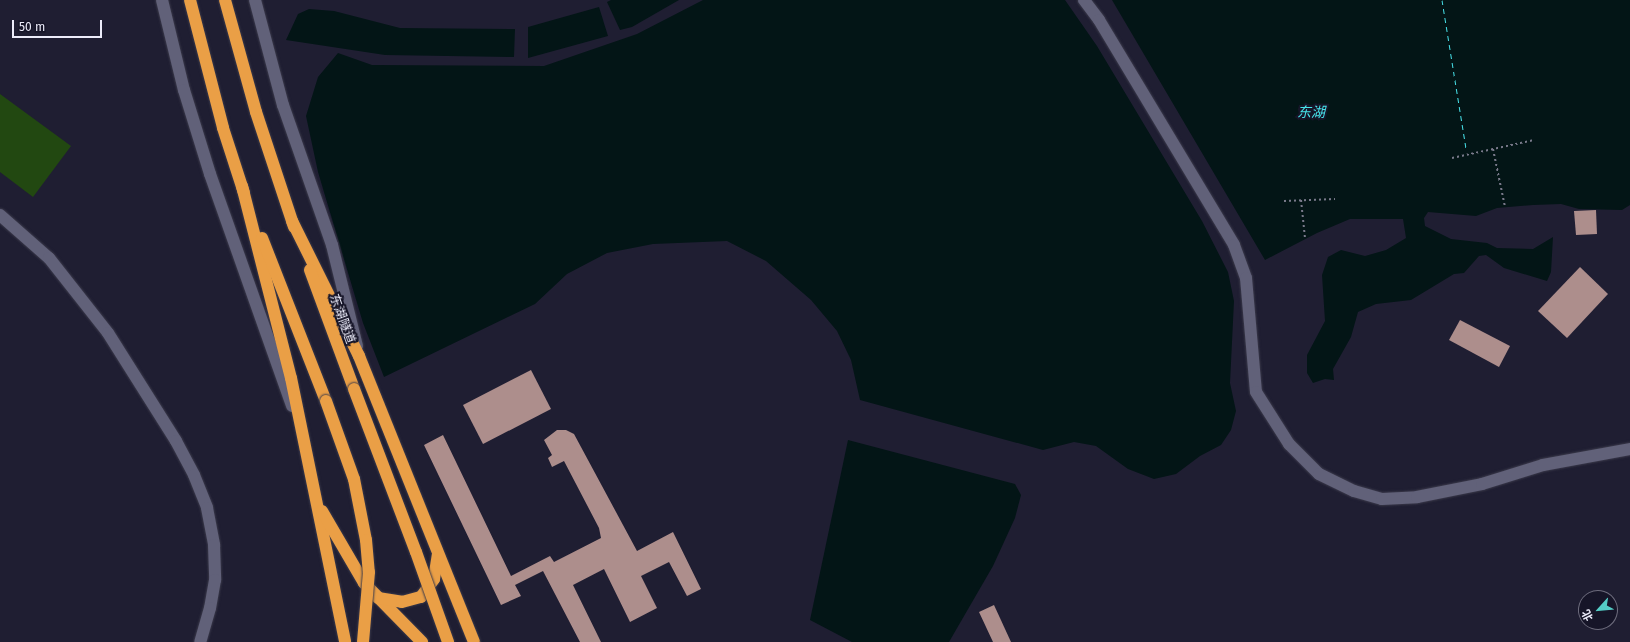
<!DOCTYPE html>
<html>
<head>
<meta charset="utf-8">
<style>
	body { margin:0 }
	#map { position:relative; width:1630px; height:642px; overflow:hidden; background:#1f1e32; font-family:"Fira Sans","Noto Sans SC",sans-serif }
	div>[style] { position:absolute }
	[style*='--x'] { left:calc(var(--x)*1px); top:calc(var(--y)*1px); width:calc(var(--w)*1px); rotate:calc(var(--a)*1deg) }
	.green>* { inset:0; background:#224811 }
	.water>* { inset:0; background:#031516 }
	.ferry>* { height:1px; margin-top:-0.5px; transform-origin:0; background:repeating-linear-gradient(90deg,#47e3eb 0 5px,transparent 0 9px) }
	.building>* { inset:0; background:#ad8e8c }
	.path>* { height:2px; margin-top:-1px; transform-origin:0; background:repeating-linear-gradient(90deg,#79798a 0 2px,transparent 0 5px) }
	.roads { filter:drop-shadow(0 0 1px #3b3a4b) drop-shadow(0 0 1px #3b3a4b) }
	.minor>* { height:12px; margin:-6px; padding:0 6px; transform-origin:6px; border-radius:6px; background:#616179 }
	.highway>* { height:12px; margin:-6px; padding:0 6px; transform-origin:6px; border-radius:6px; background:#ea9f46 }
	.bridges { filter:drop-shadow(0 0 1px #3b3a4b) drop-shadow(0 0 1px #3b3a4b) }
	.highway-bridge>* { height:12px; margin:-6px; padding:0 6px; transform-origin:6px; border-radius:6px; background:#ea9f46 }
	span { translate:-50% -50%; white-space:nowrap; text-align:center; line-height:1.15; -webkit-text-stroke:4px #161528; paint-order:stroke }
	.street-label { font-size:13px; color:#ececfa }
	.water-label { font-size:14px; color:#47e3eb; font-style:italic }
	.north { position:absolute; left:1578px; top:590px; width:40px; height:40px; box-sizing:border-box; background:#161528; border:1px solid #6c6b7c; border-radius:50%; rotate:243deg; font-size:11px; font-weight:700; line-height:16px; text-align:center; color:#ececfa }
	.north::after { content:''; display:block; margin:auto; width:14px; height:18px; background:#54cdc6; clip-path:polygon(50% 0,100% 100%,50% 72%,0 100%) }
	.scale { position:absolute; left:12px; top:20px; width:90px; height:18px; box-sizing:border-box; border:2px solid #ececfa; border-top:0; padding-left:5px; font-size:12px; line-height:14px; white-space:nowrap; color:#ececfa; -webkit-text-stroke:3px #161528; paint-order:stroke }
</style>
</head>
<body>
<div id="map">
	<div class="green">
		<div style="clip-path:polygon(0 94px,71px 146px,33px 197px,0 172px)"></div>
	</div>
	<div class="water">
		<div style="clip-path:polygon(611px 0,679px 0,632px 27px,620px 30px,607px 2px)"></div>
		<div style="clip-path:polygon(703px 0,1065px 0,1097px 46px,1202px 221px,1228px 272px,1234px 301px,1230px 383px,1236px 411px,1231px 430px,1221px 445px,1200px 456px,1176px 474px,1154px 479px,1128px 469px,1096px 446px,1074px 442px,1043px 450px,860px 400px,851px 360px,837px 331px,811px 300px,766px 261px,727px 241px,653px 244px,607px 253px,567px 274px,535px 304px,384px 377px,363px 323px,318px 172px,306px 116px,318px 77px,338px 53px,372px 65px,544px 66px,637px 34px)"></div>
		<div style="clip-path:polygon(1112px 0,1630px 0,1630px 205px,1622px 210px,1579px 209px,1561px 204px,1533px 205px,1497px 208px,1476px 216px,1428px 212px,1424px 218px,1425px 226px,1451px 239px,1487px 243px,1497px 248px,1533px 249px,1553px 237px,1551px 272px,1547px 281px,1504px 268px,1486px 255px,1479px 256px,1464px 273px,1454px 274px,1411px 300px,1376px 304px,1358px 312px,1351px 337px,1333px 369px,1334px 380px,1325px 379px,1313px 383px,1307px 373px,1307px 355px,1325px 321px,1322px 275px,1328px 257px,1341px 250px,1365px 256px,1386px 250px,1406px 238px,1403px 219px,1350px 219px,1317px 233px,1265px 260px)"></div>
		<div style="clip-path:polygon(599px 7px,608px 36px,528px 58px,528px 27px)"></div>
		<div style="clip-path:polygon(309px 9px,334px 11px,400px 28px,515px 29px,514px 57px,385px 55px,286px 40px,298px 14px)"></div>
		<div style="clip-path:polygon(848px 440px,1015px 484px,1021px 495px,1015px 518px,993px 566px,949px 642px,852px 642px,810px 620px)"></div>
	</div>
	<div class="ferry">
		<div style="--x:1442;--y:0;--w:150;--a:80.8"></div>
	</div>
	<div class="building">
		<div style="clip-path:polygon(1596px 210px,1597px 234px,1576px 235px,1574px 211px)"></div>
		<div style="clip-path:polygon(1580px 267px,1608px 294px,1567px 338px,1538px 311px)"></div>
		<div style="clip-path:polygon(1460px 320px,1510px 346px,1499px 367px,1449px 340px)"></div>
		<div style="clip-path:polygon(531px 370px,551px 409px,483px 444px,463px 405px)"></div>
		<div style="clip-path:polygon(557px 430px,566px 430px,574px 434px,637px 551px,673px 532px,701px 589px,687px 596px,669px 562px,641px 576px,657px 608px,630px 622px,604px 569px,573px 585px,601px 642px,580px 642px,543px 571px,515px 585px,521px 596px,501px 605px,424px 445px,443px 435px,511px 576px,550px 556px,554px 562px,601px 538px,599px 528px,564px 461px,552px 467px,548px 458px,552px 455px,544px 440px)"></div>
		<div style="clip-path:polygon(994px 605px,1011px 642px,993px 642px,979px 612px)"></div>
	</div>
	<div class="path">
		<div style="--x:1493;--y:149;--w:59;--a:78.3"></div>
		<div style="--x:1452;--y:158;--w:84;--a:-12.4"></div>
		<div style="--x:1301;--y:200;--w:39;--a:84"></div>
		<div style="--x:1284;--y:201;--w:51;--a:-2.2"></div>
	</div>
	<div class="roads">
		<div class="minor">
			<div style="--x:162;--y:0;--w:93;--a:76.3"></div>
			<div style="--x:184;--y:90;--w:88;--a:72.8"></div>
			<div style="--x:210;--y:174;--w:246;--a:70.5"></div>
			<div style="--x:255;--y:0;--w:109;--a:75.1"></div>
			<div style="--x:283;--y:105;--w:148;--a:70.7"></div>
			<div style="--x:332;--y:245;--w:104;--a:76.1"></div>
			<div style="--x:1084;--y:0;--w:25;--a:53"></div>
			<div style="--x:1099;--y:20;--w:262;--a:59"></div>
			<div style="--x:1234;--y:245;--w:35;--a:70"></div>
			<div style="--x:1246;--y:278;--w:114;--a:85"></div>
			<div style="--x:1256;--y:392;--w:62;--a:57.6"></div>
			<div style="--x:1289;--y:444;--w:42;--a:45"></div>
			<div style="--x:1319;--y:474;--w:39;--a:26"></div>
			<div style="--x:1354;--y:491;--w:29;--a:16"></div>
			<div style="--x:1382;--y:499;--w:35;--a:-3"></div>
			<div style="--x:1417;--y:497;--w:66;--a:-11.3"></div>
			<div style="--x:1482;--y:484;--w:64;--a:-17.3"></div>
			<div style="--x:1543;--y:465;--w:88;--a:-10.4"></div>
			<div style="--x:0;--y:215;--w:65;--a:41.3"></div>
			<div style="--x:49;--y:258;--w:95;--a:51.8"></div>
			<div style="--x:108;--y:333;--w:128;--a:57.8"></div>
			<div style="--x:176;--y:441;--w:38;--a:62"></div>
			<div style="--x:194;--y:475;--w:35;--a:68"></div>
			<div style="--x:207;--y:508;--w:38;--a:79"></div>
			<div style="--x:214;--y:545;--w:35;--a:88"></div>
			<div style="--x:215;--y:580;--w:28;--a:100"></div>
			<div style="--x:210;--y:608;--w:35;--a:106"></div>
		</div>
		<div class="highway">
			<div style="--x:190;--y:0;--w:132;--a:75.5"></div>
			<div style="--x:223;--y:128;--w:68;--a:72.1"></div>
			<div style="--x:225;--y:0;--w:116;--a:74.5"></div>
			<div style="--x:256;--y:112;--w:121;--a:71.7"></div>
			<div style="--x:242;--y:186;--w:198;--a:75.7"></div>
			<div style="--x:291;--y:378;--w:269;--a:78.4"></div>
			<div style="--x:292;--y:221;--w:151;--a:63.6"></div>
			<div style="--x:359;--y:356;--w:308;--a:68.1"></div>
			<div style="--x:262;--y:238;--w:175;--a:68.6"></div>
			<div style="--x:310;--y:270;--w:127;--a:69.7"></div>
			<div style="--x:322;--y:511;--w:83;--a:59.7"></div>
			<div style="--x:364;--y:583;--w:83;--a:45.5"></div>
			<div style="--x:378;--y:598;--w:24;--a:9"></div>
			<div style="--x:402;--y:602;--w:20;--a:-15"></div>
			<div style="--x:421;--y:597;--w:22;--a:-54"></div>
			<div style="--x:434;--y:579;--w:24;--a:-81"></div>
		</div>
	</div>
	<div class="bridges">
		<div class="highway-bridge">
			<div style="--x:354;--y:389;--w:174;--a:69.2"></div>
			<div style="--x:416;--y:552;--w:96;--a:70.4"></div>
			<div style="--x:326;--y:401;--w:83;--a:70.3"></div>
			<div style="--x:354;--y:479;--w:62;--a:78.9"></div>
			<div style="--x:366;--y:540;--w:32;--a:85"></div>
			<div style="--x:369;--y:572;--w:70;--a:94.9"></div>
		</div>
	</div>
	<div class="street-label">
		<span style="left:342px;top:319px;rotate:70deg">东湖隧道</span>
	</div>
	<div class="water-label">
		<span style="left:1311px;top:113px">东湖</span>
	</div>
	<div class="north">北</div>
	<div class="scale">50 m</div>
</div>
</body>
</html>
